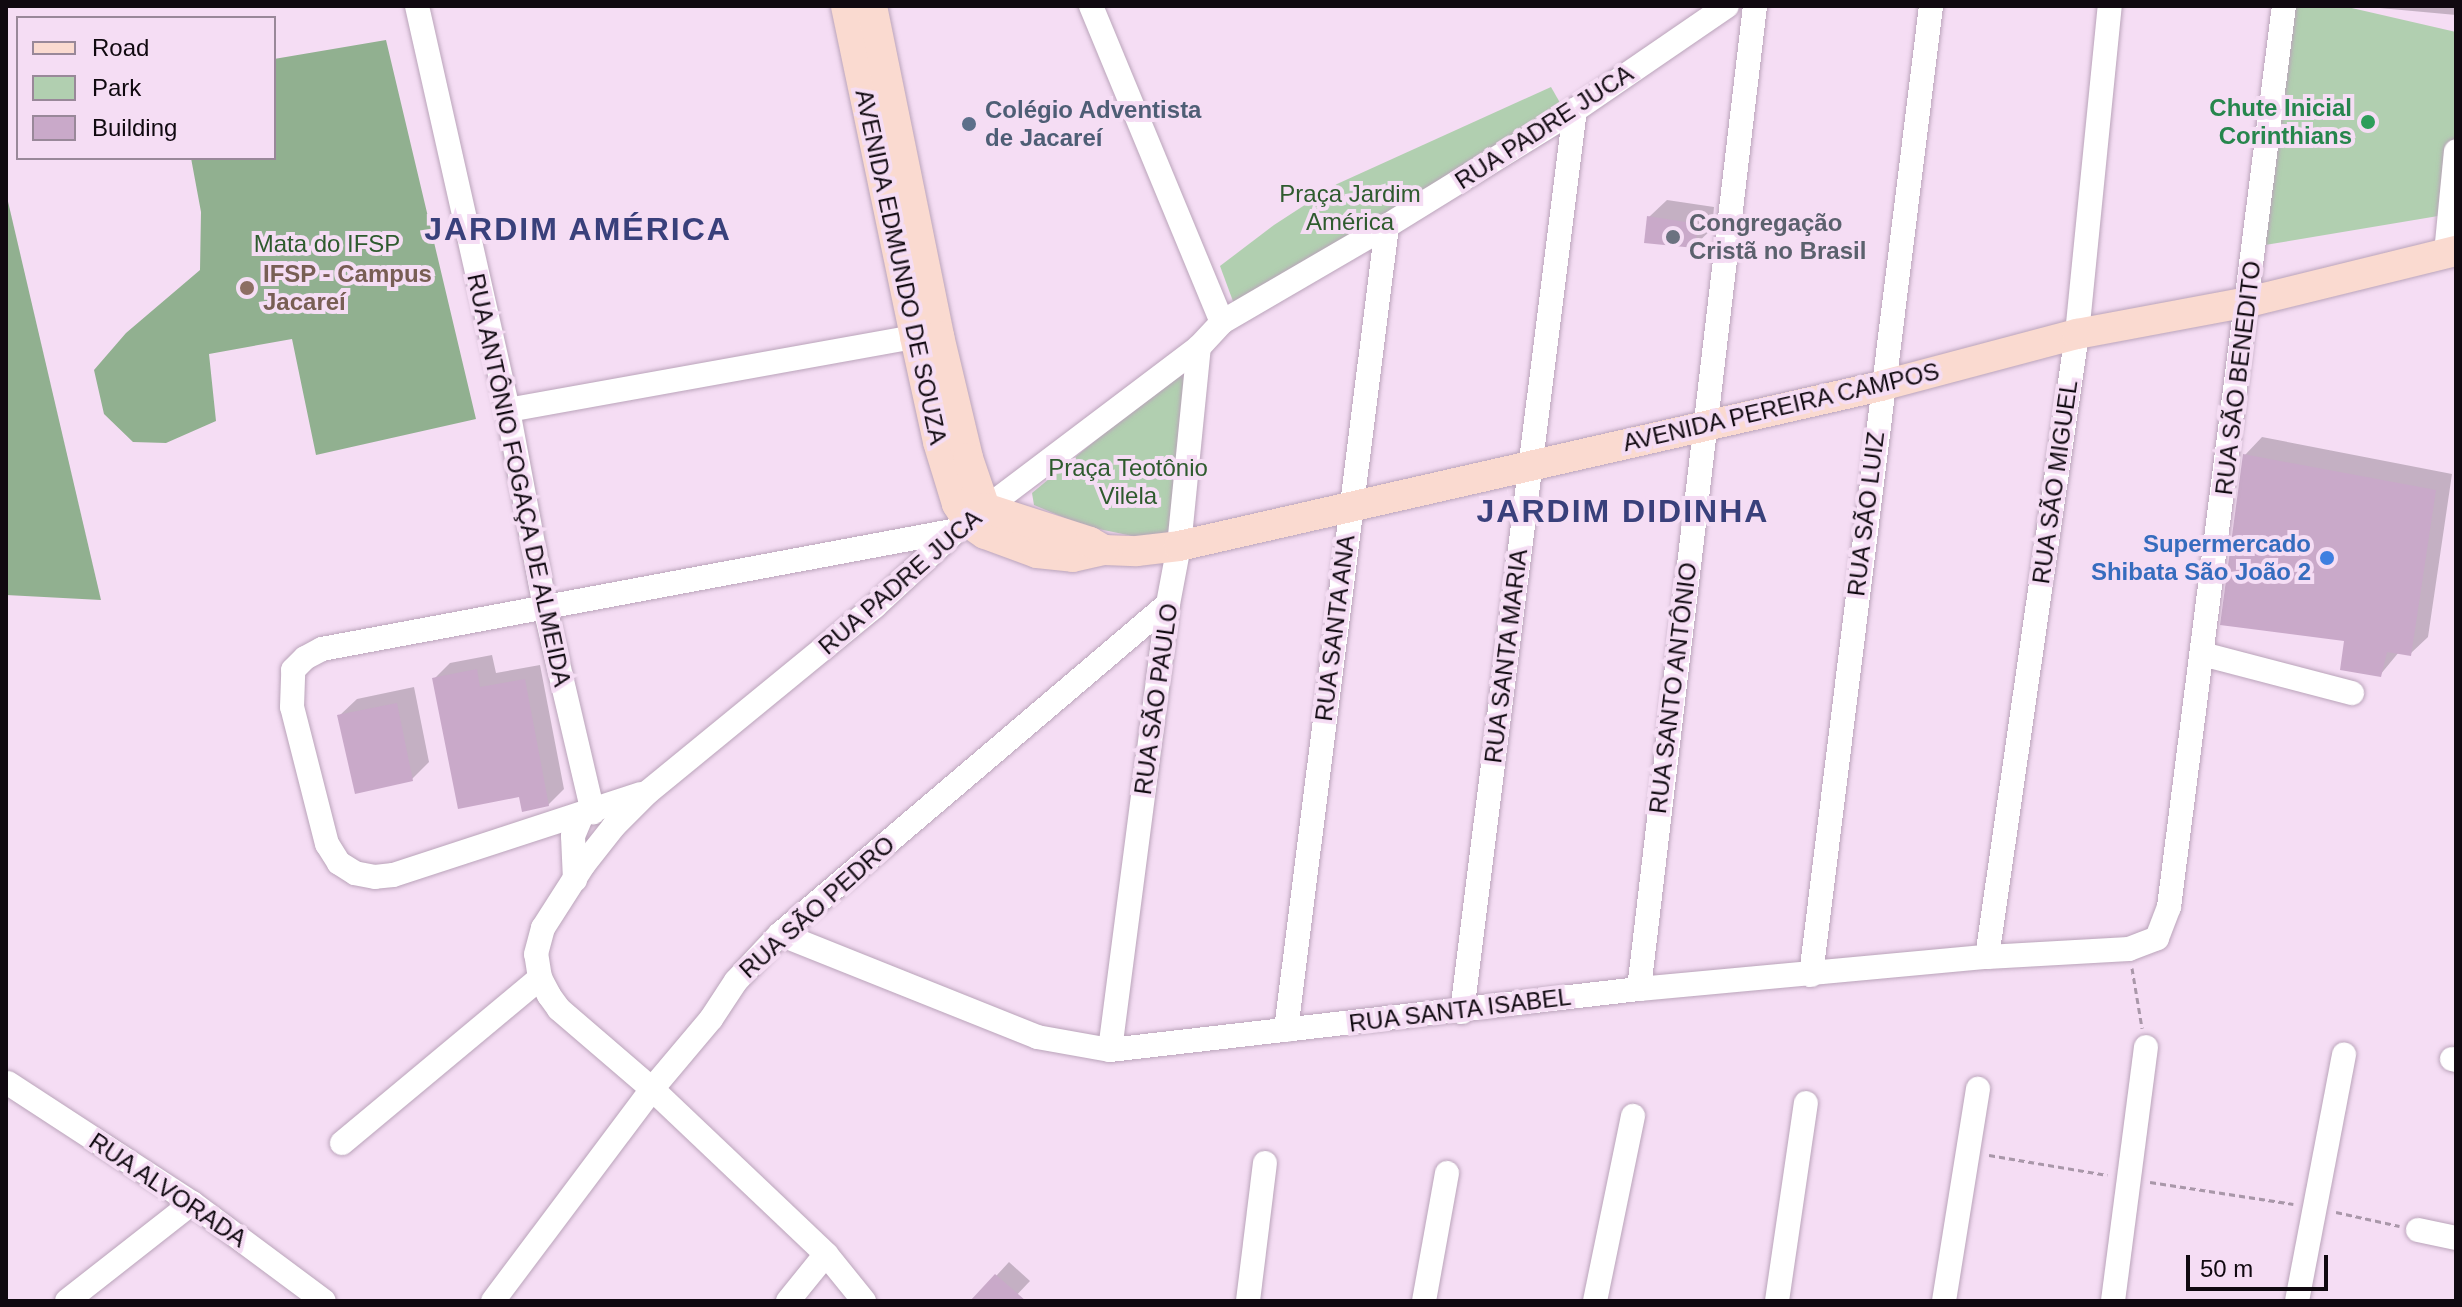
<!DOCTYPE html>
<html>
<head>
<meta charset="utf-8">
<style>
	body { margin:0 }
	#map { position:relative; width:2462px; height:1307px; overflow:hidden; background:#f5ddf4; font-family:Helvetica,sans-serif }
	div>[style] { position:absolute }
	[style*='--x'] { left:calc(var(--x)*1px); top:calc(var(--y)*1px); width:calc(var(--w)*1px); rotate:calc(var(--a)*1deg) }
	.green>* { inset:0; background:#b1cfb0 }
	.forest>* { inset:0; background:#91b090 }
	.shadow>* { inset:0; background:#0003 }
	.building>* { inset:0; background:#c9a9c9 }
	.path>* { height:3px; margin-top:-1.5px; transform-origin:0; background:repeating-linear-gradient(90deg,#a997a9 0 6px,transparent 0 10px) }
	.roads { filter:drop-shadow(0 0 2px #baa4ba) drop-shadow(0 0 2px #baa4ba) }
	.minor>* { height:24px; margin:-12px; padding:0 12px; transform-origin:12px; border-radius:12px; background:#fff }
	.major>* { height:30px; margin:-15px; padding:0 15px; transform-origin:15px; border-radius:15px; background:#fadad0 }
	.dots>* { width:22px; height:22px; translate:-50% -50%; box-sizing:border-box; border:4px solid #f5ddf4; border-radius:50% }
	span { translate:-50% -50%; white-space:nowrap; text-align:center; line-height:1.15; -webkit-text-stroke:8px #f5ddf4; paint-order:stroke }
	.leisure-label { font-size:24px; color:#27864d; font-weight:700 }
	.right { translate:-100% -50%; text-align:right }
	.service-label { font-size:24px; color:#4e5e75; font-weight:700 }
	.left { translate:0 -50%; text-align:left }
	.street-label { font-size:24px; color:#100910 }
	.park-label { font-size:24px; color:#2e5b2e }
	.worship-label { font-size:24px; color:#5b616d; font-weight:700 }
	.education-label { font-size:24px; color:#785e54; font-weight:700 }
	.shop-label { font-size:24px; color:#366cbe; font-weight:700 }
	.district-label { font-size:32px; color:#39407b; font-weight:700; letter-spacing:2px }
	.frame { position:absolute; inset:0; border:8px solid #100910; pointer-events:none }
	.legend { position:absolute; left:16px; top:16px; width:260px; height:144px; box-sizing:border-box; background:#f5ddf4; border:2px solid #989; margin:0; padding:10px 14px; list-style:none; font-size:24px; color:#100910 }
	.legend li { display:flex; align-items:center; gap:16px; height:40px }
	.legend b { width:40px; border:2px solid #989 }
	.scale { position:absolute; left:2186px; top:1255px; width:142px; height:36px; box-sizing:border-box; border:4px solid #100910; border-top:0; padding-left:10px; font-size:24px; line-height:28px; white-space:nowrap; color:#100910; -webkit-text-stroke:6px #f5ddf4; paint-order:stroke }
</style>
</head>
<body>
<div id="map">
	<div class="green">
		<div style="clip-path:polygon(2295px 6px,2343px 6px,2456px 32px,2456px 213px,2265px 245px)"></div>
		<div style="clip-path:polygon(1551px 87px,1563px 108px,1234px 304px,1220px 266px,1274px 225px,1337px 184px)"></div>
		<div style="clip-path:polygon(1178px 372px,1185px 375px,1176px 530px,1157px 541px,1084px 526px,1034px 505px,1032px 493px)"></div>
	</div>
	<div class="forest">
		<div style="clip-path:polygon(386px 40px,476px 419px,316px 455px,292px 339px,209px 354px,216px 421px,166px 443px,133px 442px,104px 414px,94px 370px,126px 333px,200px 270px,201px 212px,191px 158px,274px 158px,274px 59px)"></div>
		<div style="clip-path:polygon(6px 193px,101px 600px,6px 595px)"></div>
	</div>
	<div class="shadow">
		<div style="clip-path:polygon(2358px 6px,2456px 6px,2456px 15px)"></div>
		<div style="clip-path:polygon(1667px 200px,1714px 207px,1712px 229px,1694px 246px,1649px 217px)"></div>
		<div style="clip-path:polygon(2262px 437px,2452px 474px,2428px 637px,2410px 654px,2399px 652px,2380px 675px,2347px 639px,2245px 455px)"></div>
		<div style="clip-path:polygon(492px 655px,496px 673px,540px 665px,564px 789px,548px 805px,521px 795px,434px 679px,450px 663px)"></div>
		<div style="clip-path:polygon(414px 687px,429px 762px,412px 779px,339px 716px,357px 699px)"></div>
		<div style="clip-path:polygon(1009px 1262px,1030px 1281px,1011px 1301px,973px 1301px)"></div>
	</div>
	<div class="building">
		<div style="clip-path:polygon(1647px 216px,1698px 224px,1695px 248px,1644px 243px)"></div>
		<div style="clip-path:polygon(2243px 454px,2436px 490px,2411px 656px,2387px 652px,2381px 677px,2340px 670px,2344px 641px,2220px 625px)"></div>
		<div style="clip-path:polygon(477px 669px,480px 687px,525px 679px,549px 806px,522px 812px,519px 797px,458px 809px,432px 678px)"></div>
		<div style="clip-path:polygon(397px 703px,413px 781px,355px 794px,337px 715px)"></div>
		<div style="clip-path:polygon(995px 1274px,1026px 1301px,970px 1301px)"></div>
	</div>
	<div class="path">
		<div style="--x:2132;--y:968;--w:61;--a:80.5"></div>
		<div style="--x:1989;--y:1155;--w:120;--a:9.6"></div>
		<div style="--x:2150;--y:1182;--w:145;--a:8.7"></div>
		<div style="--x:2336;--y:1212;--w:65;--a:12.5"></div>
	</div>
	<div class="roads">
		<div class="minor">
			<div style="--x:417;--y:6;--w:414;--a:77.3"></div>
			<div style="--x:508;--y:410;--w:201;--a:79.4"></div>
			<div style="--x:545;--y:608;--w:210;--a:76.8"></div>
			<div style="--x:1091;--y:6;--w:342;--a:67.5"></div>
			<div style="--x:2446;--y:253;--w:102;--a:-84.4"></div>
			<div style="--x:508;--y:410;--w:413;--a:-10.2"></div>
			<div style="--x:2202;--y:654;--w:155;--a:14.6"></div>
			<div style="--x:641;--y:794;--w:261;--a:161.9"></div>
			<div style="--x:393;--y:875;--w:18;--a:174"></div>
			<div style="--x:375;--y:877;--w:20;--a:-169"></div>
			<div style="--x:355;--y:873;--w:19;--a:-148"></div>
			<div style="--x:339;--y:863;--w:22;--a:-122"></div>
			<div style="--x:327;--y:844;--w:141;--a:-104.3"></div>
			<div style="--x:292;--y:707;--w:37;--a:-88"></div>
			<div style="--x:293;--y:670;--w:17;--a:-45"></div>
			<div style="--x:305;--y:658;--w:19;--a:-28"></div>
			<div style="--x:322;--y:649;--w:646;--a:-10.61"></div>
			<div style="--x:575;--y:880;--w:44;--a:-92.6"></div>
			<div style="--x:573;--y:836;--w:23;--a:-67"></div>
			<div style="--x:780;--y:934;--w:277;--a:21.8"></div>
			<div style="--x:1037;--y:1037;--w:74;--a:10.1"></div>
			<div style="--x:1110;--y:1050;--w:533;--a:-6.58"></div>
			<div style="--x:1639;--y:989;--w:349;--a:-5.3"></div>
			<div style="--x:1987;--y:957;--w:142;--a:-3.2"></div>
			<div style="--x:2129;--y:949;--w:30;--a:-21"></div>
			<div style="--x:2157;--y:938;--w:33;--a:-69"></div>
			<div style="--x:2169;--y:907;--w:908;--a:-82.73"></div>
			<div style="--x:1987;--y:957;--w:629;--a:-81.78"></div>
			<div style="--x:2077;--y:334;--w:330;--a:-84.3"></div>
			<div style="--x:1811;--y:975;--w:976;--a:-82.94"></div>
			<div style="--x:1639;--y:989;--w:990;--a:-83.27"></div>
			<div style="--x:1462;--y:1012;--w:909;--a:-82.86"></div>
			<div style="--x:1286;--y:1030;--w:810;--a:-82.84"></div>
			<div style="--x:1110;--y:1050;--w:450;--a:-82.6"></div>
			<div style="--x:1168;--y:604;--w:59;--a:-79.3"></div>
			<div style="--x:1179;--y:546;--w:200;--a:-84.3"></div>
			<div style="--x:2452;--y:1059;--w:4;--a:14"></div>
			<div style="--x:8;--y:1083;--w:220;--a:33.1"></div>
			<div style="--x:192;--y:1203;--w:164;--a:36.6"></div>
			<div style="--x:342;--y:1143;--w:258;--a:-39.8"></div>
			<div style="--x:2418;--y:1230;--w:39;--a:12"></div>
			<div style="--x:67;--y:1301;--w:159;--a:-38.1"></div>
			<div style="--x:493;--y:1301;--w:265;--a:-53.1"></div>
			<div style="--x:652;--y:1089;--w:92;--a:-49.9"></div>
			<div style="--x:711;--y:1019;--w:45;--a:-56.7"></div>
			<div style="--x:736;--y:981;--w:64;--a:-46.9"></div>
			<div style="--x:780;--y:934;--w:509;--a:-40.38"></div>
			<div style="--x:788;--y:1301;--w:60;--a:-51"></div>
			<div style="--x:864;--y:1301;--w:60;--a:-129"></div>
			<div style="--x:826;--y:1254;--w:240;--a:-136.5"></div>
			<div style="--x:652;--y:1089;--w:123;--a:-139.3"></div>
			<div style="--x:559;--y:1009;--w:17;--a:-126"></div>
			<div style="--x:549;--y:995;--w:19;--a:-118"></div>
			<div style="--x:540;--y:978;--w:24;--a:-99"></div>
			<div style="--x:536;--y:954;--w:27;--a:-75"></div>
			<div style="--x:543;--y:928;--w:76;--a:-57.4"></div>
			<div style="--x:584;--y:864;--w:48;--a:-51.7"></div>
			<div style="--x:614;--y:826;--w:48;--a:-45"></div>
			<div style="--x:648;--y:792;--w:293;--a:-39.3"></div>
			<div style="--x:875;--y:606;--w:112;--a:-42.8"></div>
			<div style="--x:957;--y:530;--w:303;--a:-37.1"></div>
			<div style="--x:1199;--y:347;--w:34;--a:-47"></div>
			<div style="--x:1222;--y:322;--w:191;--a:-30.2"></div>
			<div style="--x:1387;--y:226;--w:221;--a:-31.7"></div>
			<div style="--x:1575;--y:110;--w:184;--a:-34.4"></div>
			<div style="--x:1248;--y:1301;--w:139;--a:-83"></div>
			<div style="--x:1424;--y:1301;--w:130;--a:-79.8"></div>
			<div style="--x:1595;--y:1301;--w:189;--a:-78.4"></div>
			<div style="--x:1777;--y:1301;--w:200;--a:-81.7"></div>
			<div style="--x:1944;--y:1301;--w:215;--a:-80.9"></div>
			<div style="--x:2113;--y:1301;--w:256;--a:-82.6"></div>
			<div style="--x:2297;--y:1301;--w:251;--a:-79.2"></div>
		</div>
		<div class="major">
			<div style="--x:846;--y:6;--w:338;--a:78.2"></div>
			<div style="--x:915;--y:337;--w:107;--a:77.6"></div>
			<div style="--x:938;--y:442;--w:65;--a:73"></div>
			<div style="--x:957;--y:504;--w:22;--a:58"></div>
			<div style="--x:969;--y:523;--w:19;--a:35"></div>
			<div style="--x:985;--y:534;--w:55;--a:20.1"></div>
			<div style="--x:1037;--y:553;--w:36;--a:6"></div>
			<div style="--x:1073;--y:557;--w:32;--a:-13"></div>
			<div style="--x:1104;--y:550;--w:33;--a:2"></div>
			<div style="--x:1137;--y:551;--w:42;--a:-6.8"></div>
			<div style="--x:1179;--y:546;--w:720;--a:-12.84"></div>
			<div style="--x:1881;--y:386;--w:203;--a:-14.9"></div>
			<div style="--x:2077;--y:334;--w:174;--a:-10.6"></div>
			<div style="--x:2248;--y:302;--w:214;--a:-13.8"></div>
			<div style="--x:872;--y:6;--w:337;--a:78.5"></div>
			<div style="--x:939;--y:336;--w:125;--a:76.6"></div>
			<div style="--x:968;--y:458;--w:53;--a:71.2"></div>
			<div style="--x:985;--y:508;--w:110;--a:17.9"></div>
			<div style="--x:1090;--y:542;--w:16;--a:30"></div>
		</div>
	</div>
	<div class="dots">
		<div style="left:2368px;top:122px;background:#2e9e5b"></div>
		<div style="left:969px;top:124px;background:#5c6f8a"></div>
		<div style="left:1673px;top:237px;background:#6b7280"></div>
		<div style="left:247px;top:288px;background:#8d6e63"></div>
		<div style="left:2327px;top:558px;background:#3f7fe0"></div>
	</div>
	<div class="leisure-label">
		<span class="right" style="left:2352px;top:122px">Chute Inicial<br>Corinthians</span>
	</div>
	<div class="service-label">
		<span class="left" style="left:985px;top:124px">Colégio Adventista<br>de Jacareí</span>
	</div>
	<div class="street-label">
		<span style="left:1544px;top:127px;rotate:-33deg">RUA PADRE JUCA</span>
		<span style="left:901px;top:267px;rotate:78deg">AVENIDA EDMUNDO DE SOUZA</span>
		<span style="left:2238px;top:378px;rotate:-83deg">RUA SÃO BENEDITO</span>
		<span style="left:1781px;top:407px;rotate:-13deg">AVENIDA PEREIRA CAMPOS</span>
		<span style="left:519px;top:480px;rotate:78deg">RUA ANTÔNIO FOGAÇA DE ALMEIDA</span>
		<span style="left:2055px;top:482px;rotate:-82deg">RUA SÃO MIGUEL</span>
		<span style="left:1866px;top:514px;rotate:-83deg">RUA SÃO LUIZ</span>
		<span style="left:900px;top:582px;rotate:-41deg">RUA PADRE JUCA</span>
		<span style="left:1335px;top:628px;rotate:-83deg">RUA SANTA ANA</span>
		<span style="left:1506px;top:656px;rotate:-83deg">RUA SANTA MARIA</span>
		<span style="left:1673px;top:688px;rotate:-83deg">RUA SANTO ANTÔNIO</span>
		<span style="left:1156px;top:699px;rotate:-82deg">RUA SÃO PAULO</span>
		<span style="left:817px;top:907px;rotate:-42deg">RUA SÃO PEDRO</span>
		<span style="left:1460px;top:1010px;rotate:-7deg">RUA SANTA ISABEL</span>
		<span style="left:168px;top:1190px;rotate:34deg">RUA ALVORADA</span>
	</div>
	<div class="park-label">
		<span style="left:1350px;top:208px">Praça Jardim<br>América</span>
		<span style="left:327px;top:244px">Mata do IFSP</span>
		<span style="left:1128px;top:482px">Praça Teotônio<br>Vilela</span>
	</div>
	<div class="worship-label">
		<span class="left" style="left:1689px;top:237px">Congregação<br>Cristã no Brasil</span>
	</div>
	<div class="education-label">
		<span class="left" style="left:263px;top:288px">IFSP - Campus<br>Jacareí</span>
	</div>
	<div class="shop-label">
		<span class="right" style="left:2311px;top:558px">Supermercado<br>Shibata São João 2</span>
	</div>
	<div class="district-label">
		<span style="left:578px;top:229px">JARDIM AMÉRICA</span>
		<span style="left:1623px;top:511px">JARDIM DIDINHA</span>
	</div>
	<div class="frame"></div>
	<ul class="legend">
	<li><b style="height:10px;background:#fadad0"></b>Road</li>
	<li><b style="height:22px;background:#b1cfb0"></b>Park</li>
	<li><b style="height:22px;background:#c9a9c9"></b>Building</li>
	</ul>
	<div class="scale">50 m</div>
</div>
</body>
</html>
